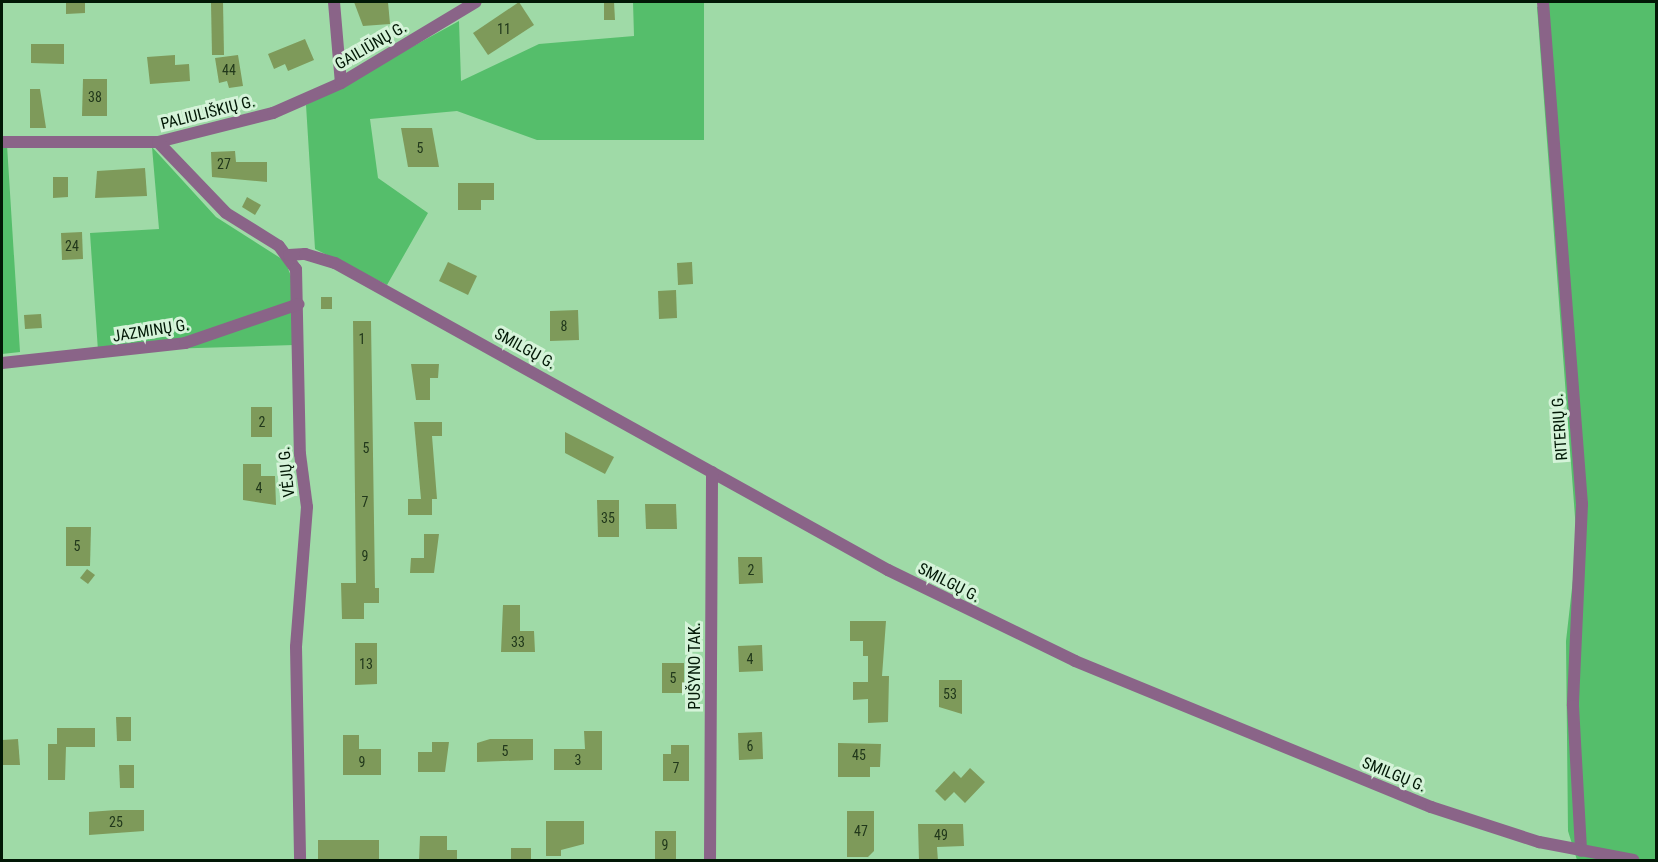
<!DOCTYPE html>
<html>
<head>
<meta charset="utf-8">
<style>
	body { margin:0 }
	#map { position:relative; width:1658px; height:862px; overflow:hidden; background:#9fdaa7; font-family:"Roboto Condensed",sans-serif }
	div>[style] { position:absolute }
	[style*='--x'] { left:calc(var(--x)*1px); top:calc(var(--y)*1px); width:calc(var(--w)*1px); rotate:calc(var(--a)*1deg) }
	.green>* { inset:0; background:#55be6b }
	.building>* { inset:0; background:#7e9a5a }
	.street>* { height:12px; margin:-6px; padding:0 6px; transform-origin:6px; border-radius:6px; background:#8a6488 }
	span { translate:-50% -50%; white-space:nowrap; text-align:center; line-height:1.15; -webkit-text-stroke:6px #d5f3d9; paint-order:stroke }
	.number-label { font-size:14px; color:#21381b }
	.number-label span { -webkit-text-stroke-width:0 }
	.street-label { font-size:16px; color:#021806 }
	.frame { position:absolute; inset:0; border:3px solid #021806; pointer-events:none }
</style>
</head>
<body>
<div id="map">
	<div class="green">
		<div style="clip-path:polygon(633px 2px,704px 2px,704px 140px,537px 140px,457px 111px,370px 119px,378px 178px,428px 213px,387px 285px,315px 249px,306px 105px,459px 21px,461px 81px,539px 44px,634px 36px)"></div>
		<div style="clip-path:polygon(1548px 2px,1656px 2px,1656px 860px,1577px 860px,1568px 831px,1566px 641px,1577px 544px,1537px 7px)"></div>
		<div style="clip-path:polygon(7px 145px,20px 352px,2px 354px,2px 146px)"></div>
		<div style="clip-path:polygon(152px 147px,216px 217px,285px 261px,293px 281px,294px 345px,98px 351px,90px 233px,159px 229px)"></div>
	</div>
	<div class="building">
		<div style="clip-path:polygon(66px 2px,85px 2px,85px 13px,66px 14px)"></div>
		<div style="clip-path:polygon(223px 2px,224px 55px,212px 55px,211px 3px)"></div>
		<div style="clip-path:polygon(354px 2px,388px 2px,390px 24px,363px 26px)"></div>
		<div style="clip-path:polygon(519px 2px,534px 25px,488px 55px,473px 33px)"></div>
		<div style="clip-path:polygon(604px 2px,614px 2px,615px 20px,604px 20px)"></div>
		<div style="clip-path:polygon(305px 39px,314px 60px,288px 71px,285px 64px,274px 69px,268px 54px)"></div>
		<div style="clip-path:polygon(31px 44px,64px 44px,64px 64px,31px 63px)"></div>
		<div style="clip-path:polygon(175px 55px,175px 65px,189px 64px,190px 81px,150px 84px,147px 57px)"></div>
		<div style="clip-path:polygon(238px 55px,243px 86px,229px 88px,227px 81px,219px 83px,215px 58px)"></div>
		<div style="clip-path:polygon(83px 79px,107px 79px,107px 116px,82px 116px)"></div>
		<div style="clip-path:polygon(30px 89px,40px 89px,46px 128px,30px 128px)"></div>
		<div style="clip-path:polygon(401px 128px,432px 128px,439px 167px,408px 167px)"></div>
		<div style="clip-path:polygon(235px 151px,236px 162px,267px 162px,267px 182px,212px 177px,211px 152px)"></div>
		<div style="clip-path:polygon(145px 168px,147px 196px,95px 198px,97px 171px)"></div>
		<div style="clip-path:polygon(53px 177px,68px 177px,68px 197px,53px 198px)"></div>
		<div style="clip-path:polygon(458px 183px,494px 183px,494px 200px,481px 200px,481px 210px,458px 210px)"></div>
		<div style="clip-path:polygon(247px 197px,261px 205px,255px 215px,242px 207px)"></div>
		<div style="clip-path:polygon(82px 232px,83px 259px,62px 260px,61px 233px)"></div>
		<div style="clip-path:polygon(448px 262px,477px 276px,468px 295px,439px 281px)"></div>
		<div style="clip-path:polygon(692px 262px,693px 284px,678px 285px,677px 263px)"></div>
		<div style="clip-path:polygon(676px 290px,677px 318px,659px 319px,658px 291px)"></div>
		<div style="clip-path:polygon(321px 297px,332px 297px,332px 309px,321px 309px)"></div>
		<div style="clip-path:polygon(578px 310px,579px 340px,550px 341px,550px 311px)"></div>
		<div style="clip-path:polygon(41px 314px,42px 328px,25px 329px,24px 315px)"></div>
		<div style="clip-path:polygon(353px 321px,371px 321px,375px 588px,379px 588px,379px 603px,364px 603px,364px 619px,342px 619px,341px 583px,356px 583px)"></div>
		<div style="clip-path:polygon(411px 364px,439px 364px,438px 378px,430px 378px,430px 400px,416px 400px)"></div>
		<div style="clip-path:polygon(251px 407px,272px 407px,272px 437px,251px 437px)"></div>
		<div style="clip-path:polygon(414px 422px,442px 422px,442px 436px,432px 436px,437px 499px,432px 499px,432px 515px,408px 515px,408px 499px,421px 499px)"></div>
		<div style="clip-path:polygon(565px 432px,614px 457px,605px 474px,565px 453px)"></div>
		<div style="clip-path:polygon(243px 464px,261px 464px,261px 476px,275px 476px,276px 505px,243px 500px)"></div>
		<div style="clip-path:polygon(597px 500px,619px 500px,619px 537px,598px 537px)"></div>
		<div style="clip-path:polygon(645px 504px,676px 504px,677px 529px,646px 529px)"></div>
		<div style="clip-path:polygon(66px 527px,91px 527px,90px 566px,66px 566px)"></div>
		<div style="clip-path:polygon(424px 534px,439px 534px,434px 573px,410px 573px,411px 558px,424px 558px)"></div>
		<div style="clip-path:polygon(738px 557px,762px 557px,763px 583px,739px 584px)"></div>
		<div style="clip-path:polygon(87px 569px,95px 575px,88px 584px,80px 578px)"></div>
		<div style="clip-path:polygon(503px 605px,520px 605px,520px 631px,534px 631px,535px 652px,501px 652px)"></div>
		<div style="clip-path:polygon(850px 621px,886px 621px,882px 676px,889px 676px,888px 722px,868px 723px,868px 699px,853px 700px,853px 682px,868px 682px,868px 656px,863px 656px,863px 641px,850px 641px)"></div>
		<div style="clip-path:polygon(355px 643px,377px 643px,377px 684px,355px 685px)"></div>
		<div style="clip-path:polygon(762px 645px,763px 671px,739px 672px,738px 646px)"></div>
		<div style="clip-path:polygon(662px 663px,684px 663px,684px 693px,662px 693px)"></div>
		<div style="clip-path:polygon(939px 680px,962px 680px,962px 714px,939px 707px)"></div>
		<div style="clip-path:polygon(116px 717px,131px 717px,131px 741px,117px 741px)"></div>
		<div style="clip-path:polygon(57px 728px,95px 728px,95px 747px,66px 747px,65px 780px,48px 780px,48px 744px,57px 744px)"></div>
		<div style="clip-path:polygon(584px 731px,602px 731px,602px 770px,554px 770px,554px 749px,585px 749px)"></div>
		<div style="clip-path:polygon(762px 732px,763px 759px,739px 760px,738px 733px)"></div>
		<div style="clip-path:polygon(343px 735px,359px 735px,359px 749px,381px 749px,381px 775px,343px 775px)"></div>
		<div style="clip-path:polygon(18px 739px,20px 765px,2px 765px,2px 740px)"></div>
		<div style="clip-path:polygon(490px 739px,533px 739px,533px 760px,477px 762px,477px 743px)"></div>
		<div style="clip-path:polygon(432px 742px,449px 742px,445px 772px,418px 772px,418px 752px,432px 752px)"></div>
		<div style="clip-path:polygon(838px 743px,881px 744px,880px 767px,870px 767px,870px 777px,838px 777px)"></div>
		<div style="clip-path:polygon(671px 745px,689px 745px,689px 781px,663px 781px,663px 754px,671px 754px)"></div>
		<div style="clip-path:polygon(119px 765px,134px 765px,134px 788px,120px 788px)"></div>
		<div style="clip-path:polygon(970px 768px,985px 782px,965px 803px,954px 792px,945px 801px,935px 791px,954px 771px,961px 778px)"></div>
		<div style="clip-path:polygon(116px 810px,144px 810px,144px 831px,89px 835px,89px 812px)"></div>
		<div style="clip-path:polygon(847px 811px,874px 811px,874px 851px,868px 857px,847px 857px)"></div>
		<div style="clip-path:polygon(546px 821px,584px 821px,584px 844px,561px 850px,561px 856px,546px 856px)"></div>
		<div style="clip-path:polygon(918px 824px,963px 824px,964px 846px,937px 847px,938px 861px,919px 861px)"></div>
		<div style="clip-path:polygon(655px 831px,676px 831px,676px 861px,655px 861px)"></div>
		<div style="clip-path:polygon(420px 836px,447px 836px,447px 850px,457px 850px,457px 861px,419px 861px)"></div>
		<div style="clip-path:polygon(318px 840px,379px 840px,379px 861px,318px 861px)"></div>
		<div style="clip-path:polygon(511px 848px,531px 848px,531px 861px,511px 861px)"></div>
	</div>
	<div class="street">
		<div style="--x:334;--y:2;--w:81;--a:85.1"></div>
		<div style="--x:1543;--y:2;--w:504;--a:85.56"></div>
		<div style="--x:1582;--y:504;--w:202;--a:92.6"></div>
		<div style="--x:1573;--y:706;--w:145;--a:86.8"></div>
		<div style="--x:2;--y:142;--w:156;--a:0"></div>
		<div style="--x:158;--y:142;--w:119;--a:-14.2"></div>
		<div style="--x:273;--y:113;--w:74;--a:-23.8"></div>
		<div style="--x:341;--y:83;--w:157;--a:-31"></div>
		<div style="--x:158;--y:142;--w:98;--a:46.2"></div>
		<div style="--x:226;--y:213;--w:62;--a:31.9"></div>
		<div style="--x:279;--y:246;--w:29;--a:54"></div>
		<div style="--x:296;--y:269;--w:185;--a:88.8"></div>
		<div style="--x:300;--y:454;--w:53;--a:82.5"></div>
		<div style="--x:307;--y:507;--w:140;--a:94.5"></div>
		<div style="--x:296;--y:647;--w:213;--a:88.9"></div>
		<div style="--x:289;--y:255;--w:16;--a:-4"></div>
		<div style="--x:305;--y:254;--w:31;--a:17"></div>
		<div style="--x:335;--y:263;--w:633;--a:29.04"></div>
		<div style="--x:888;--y:570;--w:208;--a:25.9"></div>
		<div style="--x:1075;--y:661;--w:385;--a:22.3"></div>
		<div style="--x:1431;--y:807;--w:114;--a:18"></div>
		<div style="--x:1539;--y:842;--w:96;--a:10.8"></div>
		<div style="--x:2;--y:363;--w:184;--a:-6.2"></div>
		<div style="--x:185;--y:343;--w:120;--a:-18.9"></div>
		<div style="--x:710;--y:860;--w:388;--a:-89.7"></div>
	</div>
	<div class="number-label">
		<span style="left:504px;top:29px">11</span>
		<span style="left:229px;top:70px">44</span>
		<span style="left:95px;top:97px">38</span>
		<span style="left:420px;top:148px">5</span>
		<span style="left:224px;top:164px">27</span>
		<span style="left:72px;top:246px">24</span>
		<span style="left:564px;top:326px">8</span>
		<span style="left:362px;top:339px">1</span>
		<span style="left:262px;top:422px">2</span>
		<span style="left:366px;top:448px">5</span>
		<span style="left:259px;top:488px">4</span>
		<span style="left:365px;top:502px">7</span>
		<span style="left:608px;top:518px">35</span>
		<span style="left:77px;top:546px">5</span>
		<span style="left:365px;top:556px">9</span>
		<span style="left:751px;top:570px">2</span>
		<span style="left:518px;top:642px">33</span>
		<span style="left:750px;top:659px">4</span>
		<span style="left:366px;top:664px">13</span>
		<span style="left:673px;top:678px">5</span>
		<span style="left:950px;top:694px">53</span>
		<span style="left:750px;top:746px">6</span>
		<span style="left:505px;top:751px">5</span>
		<span style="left:859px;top:755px">45</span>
		<span style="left:578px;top:760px">3</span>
		<span style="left:362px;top:762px">9</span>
		<span style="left:676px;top:768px">7</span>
		<span style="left:116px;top:822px">25</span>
		<span style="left:861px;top:831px">47</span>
		<span style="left:941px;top:835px">49</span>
		<span style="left:665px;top:845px">9</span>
	</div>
	<div class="street-label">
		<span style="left:371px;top:46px;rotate:-30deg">GAILIŪNŲ G.</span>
		<span style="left:208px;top:113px;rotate:-14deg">PALIULIŠKIŲ G.</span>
		<span style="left:151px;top:331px;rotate:-9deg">JAZMINŲ G.</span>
		<span style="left:525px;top:349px;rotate:29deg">SMILGŲ G.</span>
		<span style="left:1560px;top:427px;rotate:-94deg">RITERIŲ G.</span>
		<span style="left:287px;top:472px;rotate:-96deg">VĖJŲ G.</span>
		<span style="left:949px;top:583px;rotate:27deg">SMILGŲ G.</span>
		<span style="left:695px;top:666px;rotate:-90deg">PUŠYNO TAK.</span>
		<span style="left:1394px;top:775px;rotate:22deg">SMILGŲ G.</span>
	</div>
	<div class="frame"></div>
</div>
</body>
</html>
